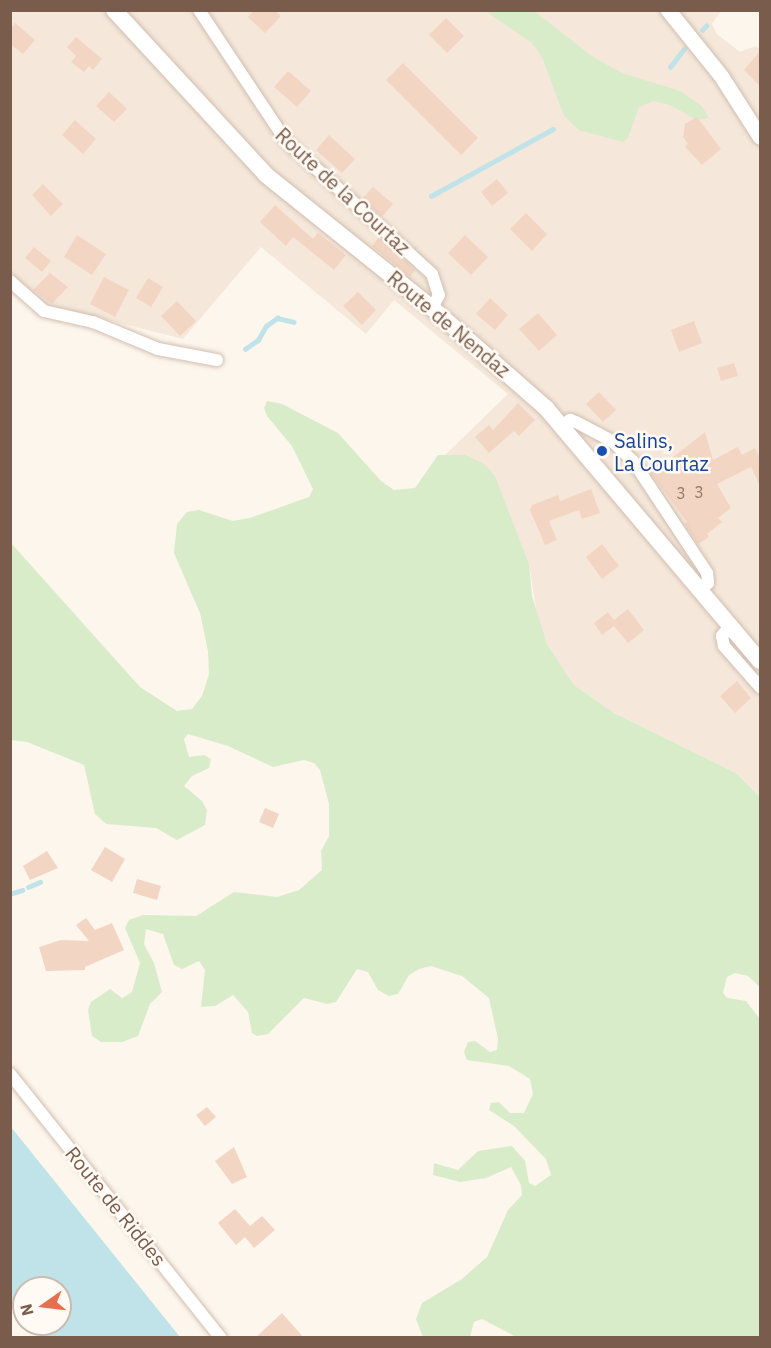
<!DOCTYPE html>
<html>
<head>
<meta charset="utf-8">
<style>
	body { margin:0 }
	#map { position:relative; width:771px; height:1348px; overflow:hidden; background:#fdf6ec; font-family:"IBM Plex Sans",sans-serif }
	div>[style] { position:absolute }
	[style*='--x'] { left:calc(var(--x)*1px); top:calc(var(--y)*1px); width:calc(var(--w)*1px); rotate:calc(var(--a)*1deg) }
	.residential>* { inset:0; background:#f5e8da }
	.green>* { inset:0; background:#d8ecc9 }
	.water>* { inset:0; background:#bfe3e8 }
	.stream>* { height:4.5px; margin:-2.25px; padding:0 2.25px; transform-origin:2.25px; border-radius:2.25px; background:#bfe3e8 }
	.building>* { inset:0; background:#f3d5c3 }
	.roads { filter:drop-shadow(0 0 2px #d1beb0) drop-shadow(0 0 2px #d1beb0) }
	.minor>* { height:12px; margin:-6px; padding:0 6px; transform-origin:6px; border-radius:6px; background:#fff }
	.tertiary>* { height:15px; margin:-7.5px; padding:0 7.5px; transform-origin:7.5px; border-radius:7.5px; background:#fff }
	.secondary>* { height:16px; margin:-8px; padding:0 8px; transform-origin:8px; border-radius:8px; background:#fff }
	.dots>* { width:16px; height:16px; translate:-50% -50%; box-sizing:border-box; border:3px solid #fffaf3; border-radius:50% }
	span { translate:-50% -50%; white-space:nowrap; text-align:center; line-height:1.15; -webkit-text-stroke:5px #fffaf3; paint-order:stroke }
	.number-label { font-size:16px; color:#987a6a }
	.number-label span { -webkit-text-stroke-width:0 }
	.street-label { font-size:20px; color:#7a5c4d }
	.transit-label { font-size:20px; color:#164399 }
	.left { translate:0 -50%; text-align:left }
	.frame { position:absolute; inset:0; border:12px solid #7a5c4d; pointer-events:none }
	.north { position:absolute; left:12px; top:1276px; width:60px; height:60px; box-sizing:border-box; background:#fffaf3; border:2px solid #cabbb1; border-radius:50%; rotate:256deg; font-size:16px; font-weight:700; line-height:24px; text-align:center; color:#7a5c4d }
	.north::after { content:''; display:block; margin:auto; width:21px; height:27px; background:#e76f51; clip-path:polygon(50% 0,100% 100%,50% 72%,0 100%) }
</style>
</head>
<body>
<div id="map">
	<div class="residential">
		<div style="clip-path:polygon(11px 11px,721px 11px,712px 24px,717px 34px,740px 52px,756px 46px,760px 49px,760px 797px,736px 773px,614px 713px,574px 685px,547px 644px,538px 622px,529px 564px,502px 497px,467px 455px,445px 455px,508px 394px,394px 300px,366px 334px,261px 247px,183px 339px,37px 302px,11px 272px)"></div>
	</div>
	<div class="green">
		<div style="clip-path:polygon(485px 11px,534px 11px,593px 57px,622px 73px,680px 91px,702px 106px,709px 118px,697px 120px,670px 105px,654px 101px,639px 107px,628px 138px,623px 142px,579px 130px,564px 116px,542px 57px,531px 42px)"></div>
		<div style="clip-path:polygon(267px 401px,282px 404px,338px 433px,381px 481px,394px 490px,415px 488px,438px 455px,466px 455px,484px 464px,495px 476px,529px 564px,532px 596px,547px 644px,574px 685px,614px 713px,736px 773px,760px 797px,760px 987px,748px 976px,735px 973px,727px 977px,723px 993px,727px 998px,746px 1001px,760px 1019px,760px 1337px,516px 1337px,482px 1319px,474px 1322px,470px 1337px,423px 1337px,416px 1319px,422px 1303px,462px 1279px,487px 1257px,508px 1210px,522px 1195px,521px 1185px,511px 1167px,486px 1178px,460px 1182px,433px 1175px,434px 1163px,458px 1170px,478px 1151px,512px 1146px,525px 1161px,529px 1183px,535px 1186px,551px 1175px,546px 1159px,514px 1126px,489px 1110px,491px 1103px,499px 1102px,510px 1113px,524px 1113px,533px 1094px,530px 1079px,509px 1066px,467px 1060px,464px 1052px,468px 1042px,475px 1041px,490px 1052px,497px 1050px,498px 1039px,489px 998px,462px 976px,431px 966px,419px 969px,409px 975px,398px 994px,389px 996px,378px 990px,368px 972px,357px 969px,336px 1002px,327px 1004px,304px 998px,268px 1034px,257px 1036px,252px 1033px,248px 1012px,233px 995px,215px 1006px,201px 1007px,205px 970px,199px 961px,182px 969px,174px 965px,163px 934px,146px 929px,144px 944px,154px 963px,162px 992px,150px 1004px,138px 1036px,122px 1042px,101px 1042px,92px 1036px,88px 1010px,91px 1002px,110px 989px,122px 998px,132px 992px,140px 963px,125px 928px,129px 920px,143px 915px,196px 916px,234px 892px,277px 897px,299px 890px,322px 870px,321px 851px,329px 836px,329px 804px,320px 770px,314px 763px,304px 760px,273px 767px,228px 746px,188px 734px,184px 739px,189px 757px,204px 755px,211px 759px,209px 768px,192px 776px,184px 786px,202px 801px,207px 810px,205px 825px,177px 840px,156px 828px,106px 824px,95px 814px,84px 765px,27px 742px,11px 740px,11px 543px,140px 687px,177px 711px,192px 709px,202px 696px,209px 674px,208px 651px,200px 613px,174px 553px,177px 524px,187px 512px,199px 510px,233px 521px,250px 518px,309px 497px,313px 489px,292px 446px,267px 416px,264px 408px)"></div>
	</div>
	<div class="water">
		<div style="clip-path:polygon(10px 1127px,11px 1127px,180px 1337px,41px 1337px,31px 1324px,60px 1324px,60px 1288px,24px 1288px,24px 1316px,11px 1299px)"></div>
	</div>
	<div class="stream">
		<div style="--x:702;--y:30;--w:6;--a:-45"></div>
		<div style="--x:670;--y:67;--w:23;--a:-52"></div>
		<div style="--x:431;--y:196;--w:139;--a:-28.8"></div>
		<div style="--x:245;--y:349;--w:16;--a:-35"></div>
		<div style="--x:258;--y:340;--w:16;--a:-60"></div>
		<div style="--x:266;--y:326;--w:14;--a:-36"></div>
		<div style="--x:277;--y:318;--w:17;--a:13"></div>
		<div style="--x:28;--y:887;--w:13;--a:-23"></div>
		<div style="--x:10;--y:894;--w:13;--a:-18"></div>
	</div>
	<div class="building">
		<div style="clip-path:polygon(254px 10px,274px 10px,281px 16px,265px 33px,248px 17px)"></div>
		<div style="clip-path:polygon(446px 18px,464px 36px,447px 53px,429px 35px)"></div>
		<div style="clip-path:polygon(15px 23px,35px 40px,23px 54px,10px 44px,10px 29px)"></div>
		<div style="clip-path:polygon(76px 37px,102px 59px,93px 70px,89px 66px,84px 72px,71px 62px,76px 56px,67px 47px)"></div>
		<div style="clip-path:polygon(760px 51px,760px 86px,744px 70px)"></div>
		<div style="clip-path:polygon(403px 63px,478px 138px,461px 155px,386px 80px)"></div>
		<div style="clip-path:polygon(288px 71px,311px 91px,297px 107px,274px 87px)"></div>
		<div style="clip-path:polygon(109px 92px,127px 109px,114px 122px,96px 106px)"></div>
		<div style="clip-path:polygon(697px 117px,721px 149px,702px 165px,685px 147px,688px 144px,683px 137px,685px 124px)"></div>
		<div style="clip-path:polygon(75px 120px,96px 139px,83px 154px,62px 135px)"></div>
		<div style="clip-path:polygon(329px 135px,355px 159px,342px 173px,316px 150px)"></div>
		<div style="clip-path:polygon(497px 179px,508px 193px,492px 206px,481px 192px)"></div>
		<div style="clip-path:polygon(43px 184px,63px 204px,51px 216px,32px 195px)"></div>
		<div style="clip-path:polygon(373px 187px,393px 204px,382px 217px,362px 199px)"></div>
		<div style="clip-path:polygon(275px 205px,313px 239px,318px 233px,346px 255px,334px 270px,293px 237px,286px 246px,260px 222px)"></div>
		<div style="clip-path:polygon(526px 213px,547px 234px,532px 251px,510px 229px)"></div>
		<div style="clip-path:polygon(77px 235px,106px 254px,92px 275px,64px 257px)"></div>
		<div style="clip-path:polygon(465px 235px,488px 257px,471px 275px,448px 253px)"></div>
		<div style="clip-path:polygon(379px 237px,415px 270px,410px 277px,372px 246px)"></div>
		<div style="clip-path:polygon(34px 247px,51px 261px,42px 272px,25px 258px)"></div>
		<div style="clip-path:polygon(50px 273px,68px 287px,52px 304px,33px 290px)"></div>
		<div style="clip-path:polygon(104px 277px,129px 290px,115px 317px,90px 304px)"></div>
		<div style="clip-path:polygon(148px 278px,163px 287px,151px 307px,136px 298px)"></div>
		<div style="clip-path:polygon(358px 292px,376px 310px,362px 325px,343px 306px)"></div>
		<div style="clip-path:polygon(490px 298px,508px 315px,495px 330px,476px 314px)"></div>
		<div style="clip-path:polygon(177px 301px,196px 321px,180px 336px,161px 316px)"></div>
		<div style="clip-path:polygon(538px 313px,557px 335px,539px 351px,519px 329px)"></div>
		<div style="clip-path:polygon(694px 321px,702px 343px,679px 352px,671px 330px)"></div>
		<div style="clip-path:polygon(734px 363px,738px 376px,721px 381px,717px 368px)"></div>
		<div style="clip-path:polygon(599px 392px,616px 410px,603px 422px,586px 404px)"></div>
		<div style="clip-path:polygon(518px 403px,535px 420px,519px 436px,514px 431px,489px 453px,475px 437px,489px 425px,493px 430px)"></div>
		<div style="clip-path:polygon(705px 432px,713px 460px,738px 447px,742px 455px,755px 448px,760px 458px,760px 486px,751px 467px,717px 484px,731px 508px,718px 518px,722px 522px,707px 534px,709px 537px,698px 544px,684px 523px,687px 522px,647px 468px,659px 459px,663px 465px)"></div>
		<div style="clip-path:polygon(591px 489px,600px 513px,582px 519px,579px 510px,549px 521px,557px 540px,545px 545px,530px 510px,532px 505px,558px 495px,560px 501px)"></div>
		<div style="clip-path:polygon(602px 544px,619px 566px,602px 579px,586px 557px)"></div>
		<div style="clip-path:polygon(628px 609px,644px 630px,628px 643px,614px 626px,602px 635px,594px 623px,608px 612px,614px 620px)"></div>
		<div style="clip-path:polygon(737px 681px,751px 698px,735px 713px,720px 696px)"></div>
		<div style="clip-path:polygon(265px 808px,279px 814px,273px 828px,259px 822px)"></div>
		<div style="clip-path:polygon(105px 847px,125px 859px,112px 882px,91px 870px)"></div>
		<div style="clip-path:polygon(47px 851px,58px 868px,30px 880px,23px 866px)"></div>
		<div style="clip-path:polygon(137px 879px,161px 886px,157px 900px,133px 893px)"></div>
		<div style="clip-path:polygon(86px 918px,95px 930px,112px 923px,124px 950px,85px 967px,85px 970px,46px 971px,39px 947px,61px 940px,89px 941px,76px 925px)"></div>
		<div style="clip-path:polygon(207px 1107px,216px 1117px,205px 1126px,196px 1115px)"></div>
		<div style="clip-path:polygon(234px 1147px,247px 1177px,232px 1184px,215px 1161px)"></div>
		<div style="clip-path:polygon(235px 1209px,250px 1226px,262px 1216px,275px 1230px,254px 1248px,245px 1237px,236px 1245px,218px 1223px)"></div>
		<div style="clip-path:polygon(282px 1313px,304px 1338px,255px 1338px)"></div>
	</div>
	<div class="roads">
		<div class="minor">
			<div style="--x:199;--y:10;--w:157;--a:56.4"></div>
			<div style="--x:286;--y:141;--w:197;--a:42.3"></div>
			<div style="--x:432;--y:274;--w:22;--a:72"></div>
			<div style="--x:439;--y:295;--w:15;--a:118"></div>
			<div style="--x:10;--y:281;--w:45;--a:41.4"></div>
			<div style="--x:44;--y:311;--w:50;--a:12.7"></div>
			<div style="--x:93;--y:322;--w:70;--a:22.6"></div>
			<div style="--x:158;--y:349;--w:60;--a:10.6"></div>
			<div style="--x:563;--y:425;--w:9;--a:-36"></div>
			<div style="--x:570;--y:420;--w:6;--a:18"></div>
			<div style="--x:576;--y:422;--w:41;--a:27.8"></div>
			<div style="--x:612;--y:441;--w:29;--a:44"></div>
			<div style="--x:633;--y:461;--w:134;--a:56.5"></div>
			<div style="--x:707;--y:573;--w:10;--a:84"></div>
			<div style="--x:708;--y:583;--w:9;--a:139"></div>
			<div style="--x:730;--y:626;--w:13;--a:129"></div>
			<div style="--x:722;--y:636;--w:10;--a:79"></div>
			<div style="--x:724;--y:646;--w:55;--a:48.7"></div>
			<div style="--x:10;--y:1074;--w:338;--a:51.4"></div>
		</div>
		<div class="tertiary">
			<div style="--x:668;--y:10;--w:85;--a:51.2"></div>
			<div style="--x:721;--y:76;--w:72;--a:57.4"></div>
		</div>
		<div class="secondary">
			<div style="--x:114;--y:10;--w:224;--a:47.3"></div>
			<div style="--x:266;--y:175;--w:213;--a:38.7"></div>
			<div style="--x:432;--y:308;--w:152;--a:41.3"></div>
			<div style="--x:546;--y:408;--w:331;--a:49.8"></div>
		</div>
	</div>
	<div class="dots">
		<div style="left:602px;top:451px;background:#1a4fb4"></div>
	</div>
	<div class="number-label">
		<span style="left:699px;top:492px">3</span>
		<span style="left:681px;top:493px">3</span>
	</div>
	<div class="street-label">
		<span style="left:343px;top:191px;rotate:43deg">Route de la Courtaz</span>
		<span style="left:449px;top:324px;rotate:40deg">Route de Nendaz</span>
		<span style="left:116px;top:1206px;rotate:51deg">Route de Riddes</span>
	</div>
	<div class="transit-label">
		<span class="left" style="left:614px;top:452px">Salins,<br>La Courtaz</span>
	</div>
	<div class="frame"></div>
	<div class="north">N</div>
</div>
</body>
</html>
